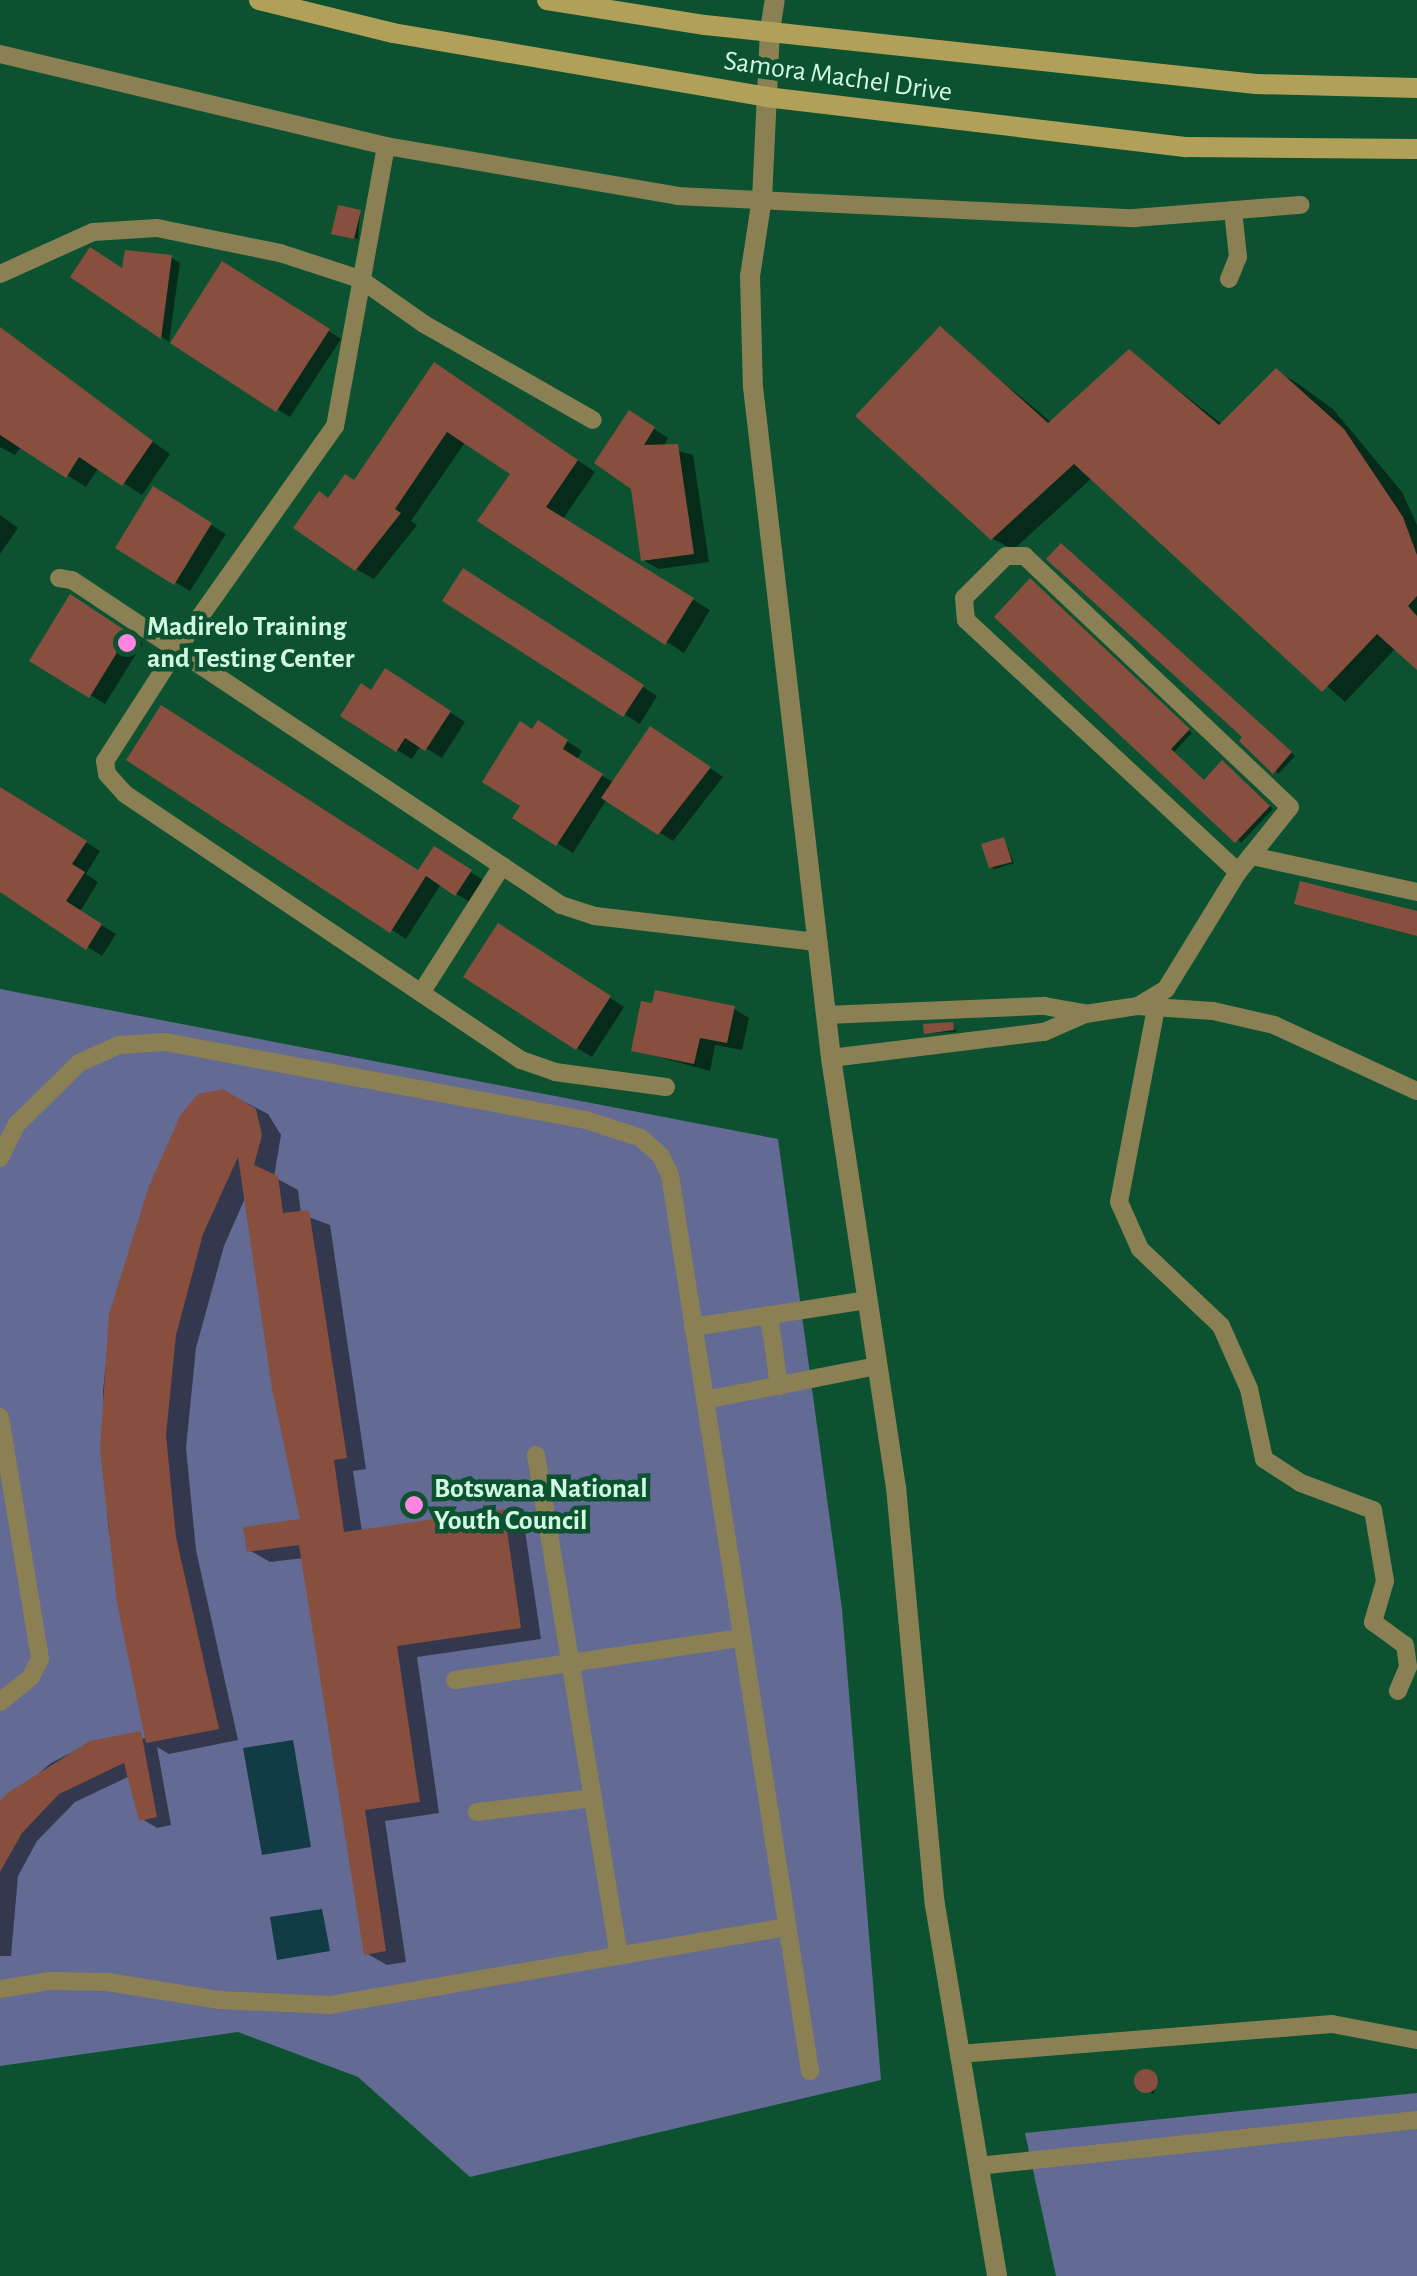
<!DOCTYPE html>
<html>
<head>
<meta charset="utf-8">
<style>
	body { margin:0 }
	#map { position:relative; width:1417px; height:2276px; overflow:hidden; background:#0c5231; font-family:"Alegreya Sans",sans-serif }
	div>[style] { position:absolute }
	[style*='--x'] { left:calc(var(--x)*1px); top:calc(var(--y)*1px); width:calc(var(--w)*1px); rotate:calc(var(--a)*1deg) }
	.green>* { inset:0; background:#636a94 }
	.water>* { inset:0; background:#113b45 }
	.shadow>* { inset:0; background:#0007 }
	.building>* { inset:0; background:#884f3f }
	.round { border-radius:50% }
	.service>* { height:18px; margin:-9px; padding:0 9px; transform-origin:9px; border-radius:9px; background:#8b8054 }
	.minor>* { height:20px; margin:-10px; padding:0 10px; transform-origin:10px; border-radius:10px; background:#8b8054 }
	.tertiary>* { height:20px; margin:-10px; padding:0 10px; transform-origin:10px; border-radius:10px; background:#8b8054 }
	.secondary>* { height:20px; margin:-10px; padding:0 10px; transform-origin:10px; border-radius:10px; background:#b1a158 }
	.dots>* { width:28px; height:28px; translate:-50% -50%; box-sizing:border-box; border:5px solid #0c5231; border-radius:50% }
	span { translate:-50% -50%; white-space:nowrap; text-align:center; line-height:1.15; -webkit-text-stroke:9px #0c5231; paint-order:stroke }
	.street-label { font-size:28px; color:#d1f9df }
	.poi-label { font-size:28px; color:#d1f9df; font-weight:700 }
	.left { translate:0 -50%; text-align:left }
</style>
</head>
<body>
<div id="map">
	<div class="green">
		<div style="clip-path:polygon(0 989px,778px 1139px,842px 1609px,881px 2080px,470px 2177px,358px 2077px,238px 2032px,0 2066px)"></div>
		<div style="clip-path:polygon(1417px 2093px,1417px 2276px,1056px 2276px,1025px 2133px)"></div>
	</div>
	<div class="water">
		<div style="clip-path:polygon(293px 1740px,311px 1847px,262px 1855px,243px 1748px)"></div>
		<div style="clip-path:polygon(322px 1909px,330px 1951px,277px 1960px,270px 1917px)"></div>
	</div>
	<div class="shadow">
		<div style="clip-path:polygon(360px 213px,358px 239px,338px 235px)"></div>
		<div style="clip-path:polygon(172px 258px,180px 263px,169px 342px,74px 276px)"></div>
		<div style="clip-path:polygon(235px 271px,341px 339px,290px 417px,277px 409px)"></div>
		<div style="clip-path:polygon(941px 330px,1052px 423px,1130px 352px,1223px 425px,1276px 371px,1297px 383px,1333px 409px,1402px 492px,1417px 525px,1417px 664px,1396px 648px,1345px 702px,1093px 477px,1013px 550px,992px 538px)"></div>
		<div style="clip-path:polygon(0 332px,170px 454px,142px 495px,99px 467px,86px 487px,22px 446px,15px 455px,0 447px)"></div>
		<div style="clip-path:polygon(452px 375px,595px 472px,563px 519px,710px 610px,684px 653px,481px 520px,513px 473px,466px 441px,411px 521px,417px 525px,374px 579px,356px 569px,330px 500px,355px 483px)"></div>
		<div style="clip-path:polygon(645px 423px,668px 438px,663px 447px,693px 455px,709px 562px,659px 569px,643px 560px,633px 487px)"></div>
		<div style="clip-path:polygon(154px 490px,226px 534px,190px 591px,118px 547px)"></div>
		<div style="clip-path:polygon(0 515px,18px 528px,0 554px)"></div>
		<div style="clip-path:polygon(1065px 548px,1295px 756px,1278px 774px,1246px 737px)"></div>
		<div style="clip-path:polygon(479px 581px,657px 696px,640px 724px,446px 600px)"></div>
		<div style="clip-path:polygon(1034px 583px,1192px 733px,1174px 752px,1205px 782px,1226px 765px,1273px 809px,1241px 843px)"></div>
		<div style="clip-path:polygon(86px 606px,143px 643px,105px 704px,33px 660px)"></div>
		<div style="clip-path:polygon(401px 680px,465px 722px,442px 758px,421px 745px,412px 759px,397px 750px,373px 693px)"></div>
		<div style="clip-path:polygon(533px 732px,554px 732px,582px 751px,577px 760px,614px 783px,665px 737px,723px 777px,673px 841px,607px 799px,573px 853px,516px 817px,523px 805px)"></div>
		<div style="clip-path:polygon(130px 759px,419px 872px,434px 849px,485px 881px,471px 903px,441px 884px,406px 939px)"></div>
		<div style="clip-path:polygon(0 789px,100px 851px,86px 874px,98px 882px,80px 912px,116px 934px,102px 956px,0 890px)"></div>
		<div style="clip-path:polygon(1004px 839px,1014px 863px,995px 869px,991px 867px)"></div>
		<div style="clip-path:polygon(514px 935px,624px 1007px,592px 1057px,577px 1048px)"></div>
		<div style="clip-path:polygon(734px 1009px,749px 1018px,742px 1050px,715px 1045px,710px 1071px,634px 1050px)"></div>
		<div style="clip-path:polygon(952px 1025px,957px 1032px,926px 1033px)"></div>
		<div style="clip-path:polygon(223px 1091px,268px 1114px,281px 1135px,274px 1177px,298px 1190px,301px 1214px,330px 1225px,366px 1469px,353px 1471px,362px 1532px,503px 1512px,524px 1524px,541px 1639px,417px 1657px,439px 1813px,385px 1821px,406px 1962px,387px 1965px,366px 1953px,304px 1558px,270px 1562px,249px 1550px,303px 1521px,246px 1196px,224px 1246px,196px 1348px,186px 1448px,196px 1550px,238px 1740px,169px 1754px,157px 1747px,171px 1825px,157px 1828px,142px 1819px,130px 1776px,75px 1802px,37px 1841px,18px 1876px,11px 1956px,0 1956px,0 1806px,51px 1763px,90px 1743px,148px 1738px,108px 1526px,103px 1391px,111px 1315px)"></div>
		<div style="clip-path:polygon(1144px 2072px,1159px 2079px,1153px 2094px,1138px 2086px)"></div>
	</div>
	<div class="building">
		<div style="clip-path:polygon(338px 205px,361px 210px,354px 239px,331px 234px)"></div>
		<div style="clip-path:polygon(90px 247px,122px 268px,125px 250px,172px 255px,161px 339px,70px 277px)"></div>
		<div style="clip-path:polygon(222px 261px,330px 329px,276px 412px,170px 343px)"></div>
		<div style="clip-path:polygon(940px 326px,1048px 423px,1129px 349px,1219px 425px,1276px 368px,1344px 429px,1403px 517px,1417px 555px,1417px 596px,1408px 606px,1417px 616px,1417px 670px,1377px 634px,1322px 692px,1074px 464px,991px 540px,855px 416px)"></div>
		<div style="clip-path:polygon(0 327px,153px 441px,122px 486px,79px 457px,66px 478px,0 435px)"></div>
		<div style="clip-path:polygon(434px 362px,578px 460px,546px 507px,694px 598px,665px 645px,477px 521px,510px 474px,447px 432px,395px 509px,401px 513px,355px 571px,293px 528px,319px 491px,328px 498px,345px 474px,354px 480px)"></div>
		<div style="clip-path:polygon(629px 410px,655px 427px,644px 445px,678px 444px,694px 554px,641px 561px,631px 489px,594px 463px)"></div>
		<div style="clip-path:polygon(153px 486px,212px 523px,174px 585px,115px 548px)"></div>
		<div style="clip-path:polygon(1061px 543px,1292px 752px,1273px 774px,1239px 741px,1242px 737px,1046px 559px)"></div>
		<div style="clip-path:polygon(463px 568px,644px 685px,623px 717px,442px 601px)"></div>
		<div style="clip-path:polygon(1030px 578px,1190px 729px,1171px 749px,1204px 780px,1222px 760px,1270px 806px,1235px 843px,994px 617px)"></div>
		<div style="clip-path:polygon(70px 594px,129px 633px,89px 698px,29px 661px)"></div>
		<div style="clip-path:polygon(385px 668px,451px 711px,425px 751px,405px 738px,396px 752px,340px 716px,361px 683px,371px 690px)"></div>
		<div style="clip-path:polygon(161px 705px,418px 870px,434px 846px,472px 870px,455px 896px,426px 876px,390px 933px,126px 760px)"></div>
		<div style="clip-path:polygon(538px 720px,568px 740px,563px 749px,603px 774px,556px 846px,512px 818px,520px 806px,482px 782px,520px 721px,532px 729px)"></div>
		<div style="clip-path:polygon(650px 726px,711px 767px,658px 835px,601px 798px)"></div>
		<div style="clip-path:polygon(0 787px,87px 841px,72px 864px,85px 872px,66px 901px,102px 924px,86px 950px,0 892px)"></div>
		<div style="clip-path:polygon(1004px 837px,1012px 862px,989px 868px,981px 844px)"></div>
		<div style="clip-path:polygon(1300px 881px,1417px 911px,1417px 936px,1294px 904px)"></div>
		<div style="clip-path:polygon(498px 923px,611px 996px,576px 1050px,463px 977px)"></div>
		<div style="clip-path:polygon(655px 990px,735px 1006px,727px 1043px,700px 1038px,694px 1064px,631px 1051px,641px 1001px,652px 1003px)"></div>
		<div style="clip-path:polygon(953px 1022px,954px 1030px,924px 1034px,923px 1024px)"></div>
		<div style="clip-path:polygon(223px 1089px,256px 1109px,262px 1135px,254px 1165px,278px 1176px,283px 1213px,309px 1210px,347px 1458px,334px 1460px,344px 1532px,504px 1509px,521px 1628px,397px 1646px,420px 1802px,365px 1810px,386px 1951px,364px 1955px,299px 1545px,247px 1552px,243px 1527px,300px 1519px,272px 1389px,238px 1157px,203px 1234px,176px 1335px,166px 1435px,176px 1537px,219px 1729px,146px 1743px,117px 1603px,100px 1450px,109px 1314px,149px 1186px,181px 1114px,198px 1094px)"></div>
		<div style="clip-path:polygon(141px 1731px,157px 1817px,139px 1821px,124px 1763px,59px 1794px,22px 1833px,0 1872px,0 1802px,6px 1794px,90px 1741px)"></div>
		<div class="round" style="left:1134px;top:2069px;width:24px;height:24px"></div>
	</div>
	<div class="service">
		<div style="--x:0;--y:54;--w:397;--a:13.4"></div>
		<div style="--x:386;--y:146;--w:295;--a:9.7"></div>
		<div style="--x:677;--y:196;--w:458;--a:2.8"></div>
		<div style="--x:1134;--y:218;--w:167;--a:-4.5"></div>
		<div style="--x:386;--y:146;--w:285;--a:100.3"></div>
		<div style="--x:335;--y:426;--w:273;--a:125.3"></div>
		<div style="--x:177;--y:649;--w:133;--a:122.7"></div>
		<div style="--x:105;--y:761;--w:13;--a:81"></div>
		<div style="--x:107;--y:774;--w:27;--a:48"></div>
		<div style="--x:125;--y:794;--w:477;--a:33.9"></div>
		<div style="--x:521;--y:1060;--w:36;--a:19"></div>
		<div style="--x:555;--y:1072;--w:112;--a:7.7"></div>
		<div style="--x:0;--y:274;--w:102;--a:-24.3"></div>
		<div style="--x:93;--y:232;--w:64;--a:-3.6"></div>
		<div style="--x:157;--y:228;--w:126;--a:11.5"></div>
		<div style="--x:280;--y:253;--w:84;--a:18"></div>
		<div style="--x:360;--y:279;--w:78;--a:35.1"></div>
		<div style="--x:424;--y:324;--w:194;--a:29.6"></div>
		<div style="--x:1229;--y:279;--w:24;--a:-68"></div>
		<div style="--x:1238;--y:257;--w:47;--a:-96.1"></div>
		<div style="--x:59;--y:578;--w:13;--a:9"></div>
		<div style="--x:72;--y:580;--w:587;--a:33.61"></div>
		<div style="--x:561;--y:905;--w:36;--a:18"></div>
		<div style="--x:595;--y:916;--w:225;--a:6.7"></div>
		<div style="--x:1252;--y:856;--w:169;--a:12.3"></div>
		<div style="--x:421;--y:993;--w:151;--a:-57.5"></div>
		<div style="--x:1138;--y:1006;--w:33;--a:-31"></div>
		<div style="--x:1166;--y:989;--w:137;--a:-58.4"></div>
		<div style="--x:1238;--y:872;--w:83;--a:-51.3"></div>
		<div style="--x:1290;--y:807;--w:365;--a:-136.6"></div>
		<div style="--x:1025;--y:556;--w:19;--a:180"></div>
		<div style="--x:1006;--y:556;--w:59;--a:135"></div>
		<div style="--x:964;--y:598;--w:22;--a:85"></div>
		<div style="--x:966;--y:620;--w:371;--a:42.8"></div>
		<div style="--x:1156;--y:1008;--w:197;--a:100.8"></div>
		<div style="--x:1119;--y:1202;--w:51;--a:65.9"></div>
		<div style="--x:1140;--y:1249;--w:112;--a:43.5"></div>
		<div style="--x:1221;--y:1326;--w:69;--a:66"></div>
		<div style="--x:1249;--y:1389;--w:72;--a:77.9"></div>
		<div style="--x:1264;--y:1459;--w:44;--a:33"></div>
		<div style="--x:1301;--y:1483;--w:77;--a:20.6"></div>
		<div style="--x:1373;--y:1510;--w:72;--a:80.4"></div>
		<div style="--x:1385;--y:1581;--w:43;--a:106.3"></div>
		<div style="--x:1373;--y:1622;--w:39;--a:36"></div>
		<div style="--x:1405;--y:1645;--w:22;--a:82"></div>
		<div style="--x:1408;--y:1667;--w:26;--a:113"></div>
		<div style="--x:826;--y:1015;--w:218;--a:-2.4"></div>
		<div style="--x:1044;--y:1006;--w:41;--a:9.9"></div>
		<div style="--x:831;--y:1058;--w:215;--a:-7"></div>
		<div style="--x:1044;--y:1032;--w:45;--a:-23.7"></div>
		<div style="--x:1085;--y:1014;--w:54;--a:-8.6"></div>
		<div style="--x:1138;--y:1006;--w:75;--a:3.8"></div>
		<div style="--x:1213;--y:1011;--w:63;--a:12.9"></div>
		<div style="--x:1274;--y:1025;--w:157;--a:24.8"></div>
		<div style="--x:0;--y:1158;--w:37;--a:-64"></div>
		<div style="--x:16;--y:1125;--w:88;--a:-44.5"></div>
		<div style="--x:79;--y:1063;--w:44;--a:-24.2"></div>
		<div style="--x:119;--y:1045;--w:46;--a:-3.7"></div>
		<div style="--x:165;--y:1042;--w:428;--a:10.5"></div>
		<div style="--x:586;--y:1120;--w:58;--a:18.1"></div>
		<div style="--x:641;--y:1138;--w:27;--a:42"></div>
		<div style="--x:661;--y:1156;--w:21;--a:65"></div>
		<div style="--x:670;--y:1175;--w:907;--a:81.12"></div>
		<div style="--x:769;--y:1315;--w:72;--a:82"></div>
		<div style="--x:693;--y:1327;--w:177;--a:-8.8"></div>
		<div style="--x:705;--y:1400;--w:175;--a:-11.2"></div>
		<div style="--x:0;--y:1417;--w:245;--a:80.6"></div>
		<div style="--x:40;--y:1659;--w:20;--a:117"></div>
		<div style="--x:31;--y:1677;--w:40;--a:141"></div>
		<div style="--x:536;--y:1455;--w:508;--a:80.59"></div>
		<div style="--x:455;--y:1680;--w:289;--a:-8.4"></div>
		<div style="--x:477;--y:1812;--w:117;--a:-6.9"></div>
		<div style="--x:0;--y:1989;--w:51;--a:-9.1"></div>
		<div style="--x:50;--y:1981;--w:58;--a:1"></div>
		<div style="--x:108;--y:1982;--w:112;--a:9.2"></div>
		<div style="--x:219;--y:2000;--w:111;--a:2.6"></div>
		<div style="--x:330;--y:2005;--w:464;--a:-9.7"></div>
		<div style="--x:959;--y:2054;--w:374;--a:-4.6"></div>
		<div style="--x:1332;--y:2024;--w:86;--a:10.7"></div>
		<div style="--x:978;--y:2166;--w:441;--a:-6"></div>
	</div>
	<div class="minor">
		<div style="--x:770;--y:30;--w:30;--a:-81"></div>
	</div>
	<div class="tertiary">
		<div style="--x:770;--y:30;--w:168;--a:92.7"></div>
		<div style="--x:762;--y:198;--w:79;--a:98.7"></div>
		<div style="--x:750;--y:276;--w:111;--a:88.5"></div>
		<div style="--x:753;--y:387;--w:676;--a:83.37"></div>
		<div style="--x:831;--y:1058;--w:434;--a:81.4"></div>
		<div style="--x:896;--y:1487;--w:420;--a:84.7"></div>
		<div style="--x:935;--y:1905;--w:376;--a:80.5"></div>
	</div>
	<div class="secondary">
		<div style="--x:259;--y:0;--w:138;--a:13.8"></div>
		<div style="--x:393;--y:33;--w:378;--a:9.7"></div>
		<div style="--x:766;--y:97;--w:424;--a:6.8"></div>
		<div style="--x:1187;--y:147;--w:230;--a:0.5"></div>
		<div style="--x:547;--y:0;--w:160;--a:9"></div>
		<div style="--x:705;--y:25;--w:554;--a:6.11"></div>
		<div style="--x:1256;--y:84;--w:161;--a:1.4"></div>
	</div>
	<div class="dots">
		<div style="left:127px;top:643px;background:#fd86e1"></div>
		<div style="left:414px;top:1505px;background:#fd86e1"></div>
	</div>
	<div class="street-label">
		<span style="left:838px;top:77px;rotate:8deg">Samora Machel Drive</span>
	</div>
	<div class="poi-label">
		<span class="left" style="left:147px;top:643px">Madirelo Training<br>and Testing Center</span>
		<span class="left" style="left:434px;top:1505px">Botswana National<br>Youth Council</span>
	</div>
</div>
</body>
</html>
